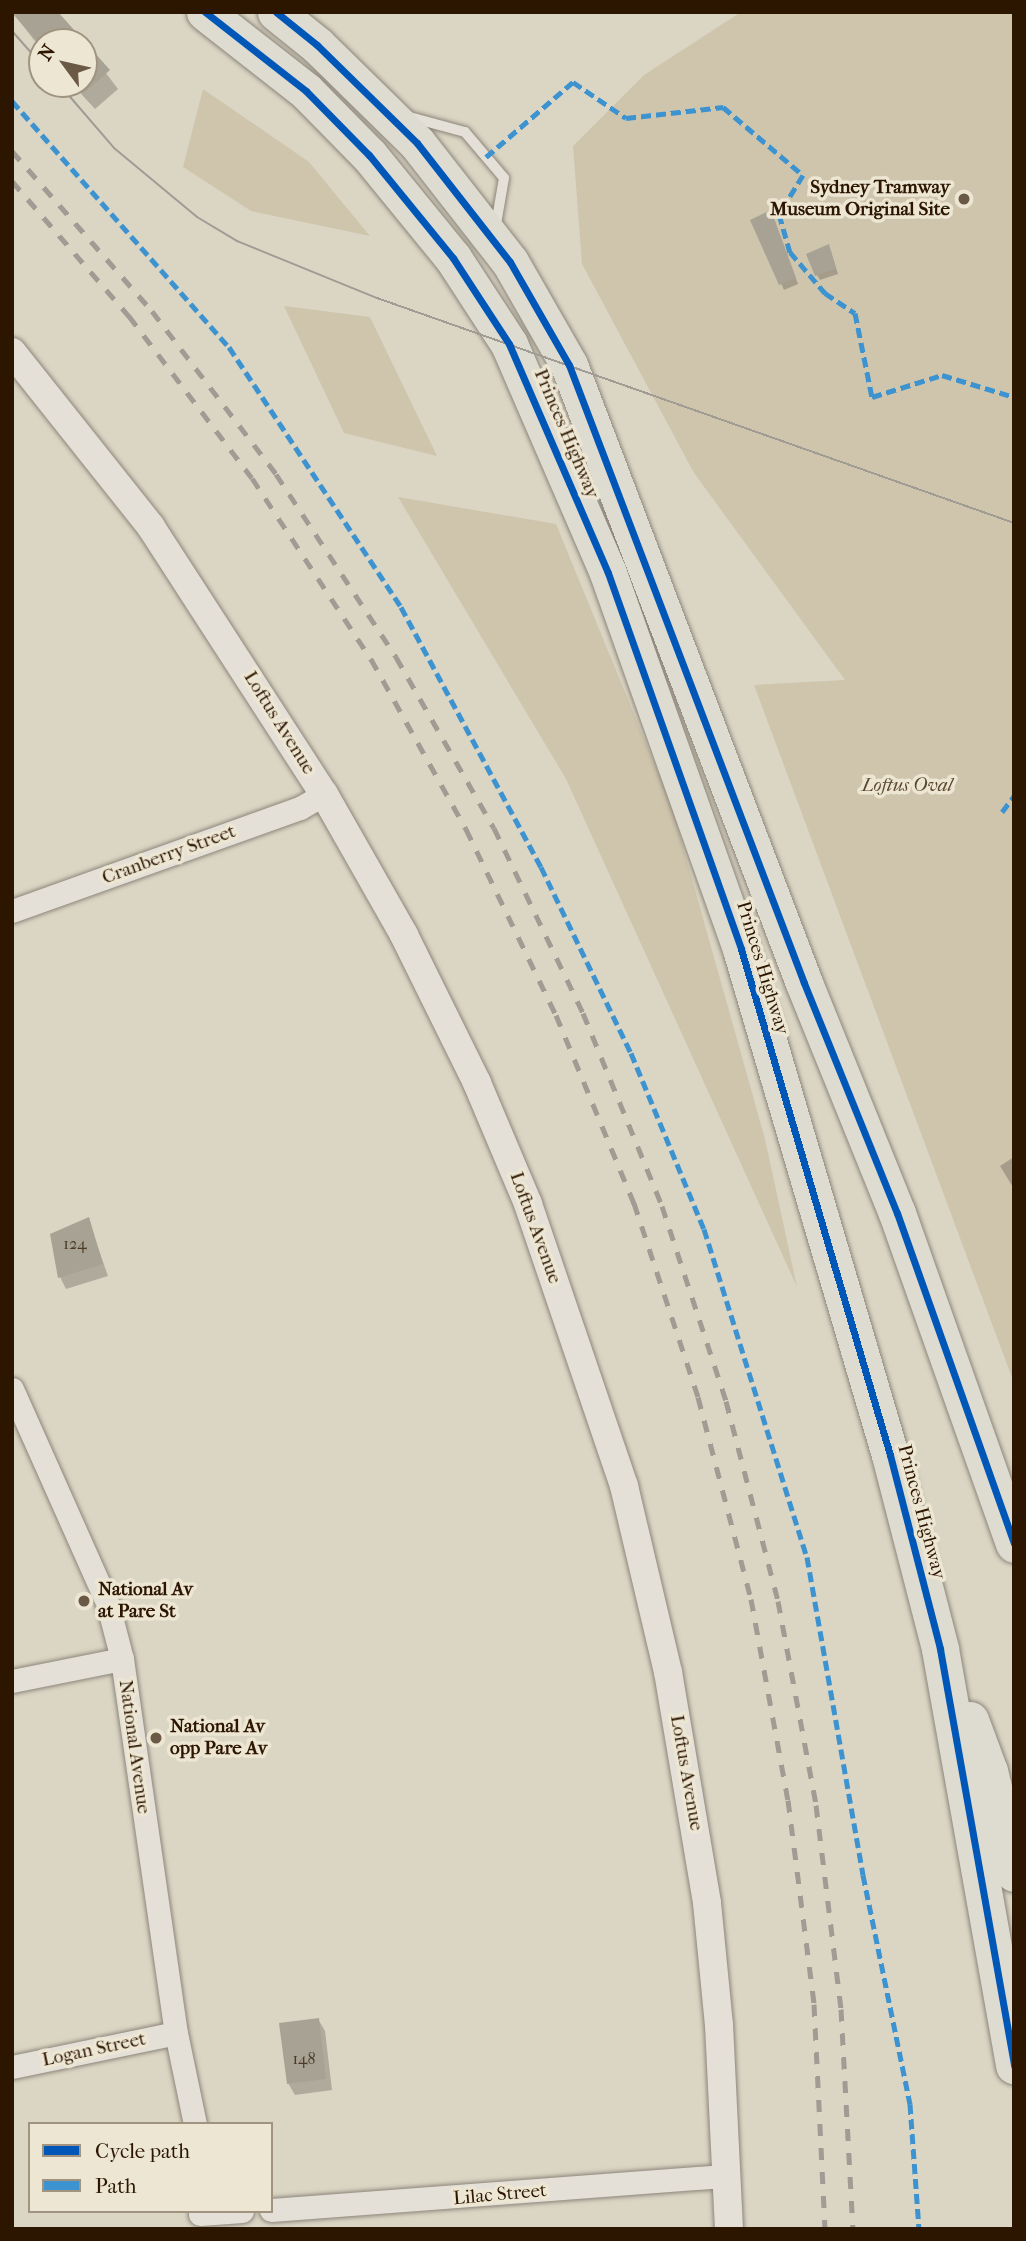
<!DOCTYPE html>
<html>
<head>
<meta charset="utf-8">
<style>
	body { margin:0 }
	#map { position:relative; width:1026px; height:2241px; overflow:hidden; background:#dbd5c4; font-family:"IM FELL French Canon",serif }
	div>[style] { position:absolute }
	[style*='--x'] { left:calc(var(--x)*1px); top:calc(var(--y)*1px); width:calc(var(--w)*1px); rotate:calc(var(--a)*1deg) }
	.green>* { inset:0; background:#cfc5ad }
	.shadow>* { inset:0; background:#0003 }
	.building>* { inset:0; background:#a8a295 }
	.roads { filter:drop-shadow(0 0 2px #8c867a) drop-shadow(0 0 2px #8c867a) }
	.service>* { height:10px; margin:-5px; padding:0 5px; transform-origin:5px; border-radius:5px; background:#e4e0d8 }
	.minor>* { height:23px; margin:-11.5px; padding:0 11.5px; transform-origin:11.5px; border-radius:11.5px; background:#e4e0d8 }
	.tertiary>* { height:28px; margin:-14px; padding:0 14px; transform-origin:14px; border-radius:14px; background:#e4e0d8 }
	.trunk>* { height:37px; margin:-18.5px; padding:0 18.5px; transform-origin:18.5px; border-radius:18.5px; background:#dedbd1 }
	.tram>* { height:2px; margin:-1px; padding:0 1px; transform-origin:1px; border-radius:1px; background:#a09b93 }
	.rail>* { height:5px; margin-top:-2.5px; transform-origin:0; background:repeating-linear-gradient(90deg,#a09b93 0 12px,transparent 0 24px) }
	.quiet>* { height:5px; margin-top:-2.5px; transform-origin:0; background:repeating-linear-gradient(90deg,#3c93d0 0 10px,transparent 0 15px) }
	.cycleway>* { height:7px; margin:-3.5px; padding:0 3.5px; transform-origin:3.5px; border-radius:3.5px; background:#0057b8 }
	.dots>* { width:19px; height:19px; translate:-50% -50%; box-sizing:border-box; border:4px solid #ede6d3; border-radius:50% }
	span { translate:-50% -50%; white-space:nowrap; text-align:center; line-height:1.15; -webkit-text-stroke:7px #ede6d3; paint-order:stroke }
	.number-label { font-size:16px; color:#4b3925 }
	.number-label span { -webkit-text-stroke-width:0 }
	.poi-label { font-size:19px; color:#2c1600; font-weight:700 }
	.right { translate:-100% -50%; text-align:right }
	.left { translate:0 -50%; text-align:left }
	.street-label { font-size:19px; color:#2c1600 }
	.park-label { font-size:19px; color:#5a472e; font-style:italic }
	.frame { position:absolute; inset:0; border:14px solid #2c1600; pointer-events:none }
	.legend { position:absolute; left:28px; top:2122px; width:245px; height:91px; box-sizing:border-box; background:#ede6d3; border:2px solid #a0937f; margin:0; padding:9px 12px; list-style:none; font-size:21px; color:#2c1600 }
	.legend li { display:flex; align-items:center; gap:14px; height:35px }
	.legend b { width:35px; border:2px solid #a0937f }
	.north { position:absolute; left:28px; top:28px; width:70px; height:70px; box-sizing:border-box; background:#ede6d3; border:2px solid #a0937f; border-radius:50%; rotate:303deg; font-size:19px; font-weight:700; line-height:28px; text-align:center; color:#2c1600 }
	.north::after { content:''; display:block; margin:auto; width:24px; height:32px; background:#695945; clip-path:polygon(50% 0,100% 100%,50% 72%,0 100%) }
</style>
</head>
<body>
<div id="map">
	<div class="green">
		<div style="clip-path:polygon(741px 12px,1014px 12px,1014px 1383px,754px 685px,845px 680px,694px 473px,582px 264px,573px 146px,644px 75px)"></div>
		<div style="clip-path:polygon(203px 89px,309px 162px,370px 236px,251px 211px,183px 167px)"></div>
		<div style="clip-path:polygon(284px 306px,370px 317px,437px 456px,344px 433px)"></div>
		<div style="clip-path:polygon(398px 497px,556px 524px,671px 804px,765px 1139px,797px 1287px,566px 779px)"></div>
	</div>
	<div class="shadow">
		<div style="clip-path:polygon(12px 12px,55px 12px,82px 42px,42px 42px,42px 50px)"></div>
		<div style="clip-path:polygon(84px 44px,118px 89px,95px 109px,72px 84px,84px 84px)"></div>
		<div style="clip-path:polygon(773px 217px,798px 284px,784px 290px,753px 220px)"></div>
		<div style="clip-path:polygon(831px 252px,838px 274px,820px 280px,817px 275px)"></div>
		<div style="clip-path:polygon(1014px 1157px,1014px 1189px,1000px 1166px)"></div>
		<div style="clip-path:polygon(88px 1219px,108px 1276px,66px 1289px,60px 1277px)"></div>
		<div style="clip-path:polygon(318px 2019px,325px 2031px,332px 2090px,295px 2095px,288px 2083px)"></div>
	</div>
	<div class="building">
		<div style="clip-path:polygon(58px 12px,110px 70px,84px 93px,76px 84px,84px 84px,84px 42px,42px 42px,42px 46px,12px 13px)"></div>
		<div style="clip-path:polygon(771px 210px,796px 278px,779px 285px,750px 220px)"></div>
		<div style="clip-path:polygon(829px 244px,836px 268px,815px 276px,806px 254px)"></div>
		<div style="clip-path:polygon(89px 1217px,103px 1264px,58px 1278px,50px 1234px)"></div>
		<div style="clip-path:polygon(319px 2018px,326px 2079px,287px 2084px,279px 2023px)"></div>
	</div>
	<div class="roads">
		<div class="service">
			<div style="--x:406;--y:116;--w:61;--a:15.2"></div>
			<div style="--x:465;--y:132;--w:60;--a:49.7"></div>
			<div style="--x:504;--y:178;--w:53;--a:99.8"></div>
		</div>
		<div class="minor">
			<div style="--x:12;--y:911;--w:306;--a:-19.7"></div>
			<div style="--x:300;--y:808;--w:28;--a:-30"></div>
			<div style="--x:12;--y:1389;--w:236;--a:66"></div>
			<div style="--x:108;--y:1605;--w:56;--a:75.5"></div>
			<div style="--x:122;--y:1659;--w:378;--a:81.8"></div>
			<div style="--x:176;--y:2033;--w:93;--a:78.2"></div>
			<div style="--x:12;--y:1681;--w:112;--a:-11.3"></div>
			<div style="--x:12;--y:2067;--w:167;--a:-11.7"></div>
			<div style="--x:271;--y:2210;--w:458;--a:-4.3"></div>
			<div style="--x:200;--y:2214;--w:42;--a:-4.1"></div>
		</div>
		<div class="tertiary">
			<div style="--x:12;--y:352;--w:223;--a:51.5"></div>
			<div style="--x:151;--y:527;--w:318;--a:57.1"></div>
			<div style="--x:324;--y:794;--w:162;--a:60.4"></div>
			<div style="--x:404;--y:935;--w:165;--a:63.7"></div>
			<div style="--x:477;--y:1083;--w:131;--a:67.1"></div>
			<div style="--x:528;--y:1204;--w:298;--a:71.2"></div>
			<div style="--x:624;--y:1486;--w:191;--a:76.7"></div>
			<div style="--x:668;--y:1672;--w:234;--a:80.4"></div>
			<div style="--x:707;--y:1903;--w:123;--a:84.4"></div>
			<div style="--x:719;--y:2025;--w:204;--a:87.2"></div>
		</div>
		<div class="trunk">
			<div style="--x:205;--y:12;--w:128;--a:38"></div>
			<div style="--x:306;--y:91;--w:90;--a:45.5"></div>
			<div style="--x:369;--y:155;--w:133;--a:50.8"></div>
			<div style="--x:453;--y:258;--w:103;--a:56.9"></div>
			<div style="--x:509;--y:344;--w:249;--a:66.6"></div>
			<div style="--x:608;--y:573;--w:399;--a:70.5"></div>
			<div style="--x:741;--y:949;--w:527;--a:73.59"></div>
			<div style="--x:890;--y:1455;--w:200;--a:75.5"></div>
			<div style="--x:940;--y:1649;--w:423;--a:79.9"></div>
			<div style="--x:276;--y:12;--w:53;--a:38.8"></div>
			<div style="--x:317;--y:45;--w:140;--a:44.4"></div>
			<div style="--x:417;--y:143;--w:151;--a:52"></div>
			<div style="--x:510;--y:262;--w:119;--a:60.2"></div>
			<div style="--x:569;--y:365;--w:661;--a:69.18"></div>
			<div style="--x:804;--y:983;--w:248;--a:68"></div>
			<div style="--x:897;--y:1213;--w:351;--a:70.5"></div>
			<div style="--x:970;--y:1720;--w:54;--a:69.6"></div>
			<div style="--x:989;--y:1771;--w:105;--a:76.2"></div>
		</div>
	</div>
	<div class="tram">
		<div style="--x:12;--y:31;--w:45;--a:48.6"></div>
		<div style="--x:59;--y:84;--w:84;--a:49.3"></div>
		<div style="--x:114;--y:148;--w:108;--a:39.7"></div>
		<div style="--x:197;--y:217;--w:47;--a:31"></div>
		<div style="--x:237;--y:241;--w:151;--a:22.2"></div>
		<div style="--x:377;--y:298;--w:676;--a:19.45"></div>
	</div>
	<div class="rail">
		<div style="--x:12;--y:151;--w:213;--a:48.8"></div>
		<div style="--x:152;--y:311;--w:205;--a:52.7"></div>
		<div style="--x:276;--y:474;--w:219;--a:56.7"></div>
		<div style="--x:396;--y:657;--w:197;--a:60.2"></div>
		<div style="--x:494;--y:828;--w:205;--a:64.3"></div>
		<div style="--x:583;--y:1013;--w:209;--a:67.7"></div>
		<div style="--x:662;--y:1206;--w:205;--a:71.8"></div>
		<div style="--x:726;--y:1401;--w:207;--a:75.4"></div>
		<div style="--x:778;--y:1601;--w:208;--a:79.4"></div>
		<div style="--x:816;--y:1805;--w:206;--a:83"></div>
		<div style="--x:841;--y:2009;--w:220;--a:86.9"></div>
		<div style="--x:12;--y:181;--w:179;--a:49.1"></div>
		<div style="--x:129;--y:316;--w:203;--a:52.8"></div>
		<div style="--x:252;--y:478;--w:217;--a:56.7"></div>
		<div style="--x:371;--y:659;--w:195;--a:60.8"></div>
		<div style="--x:466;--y:829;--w:207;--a:64.2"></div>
		<div style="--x:556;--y:1015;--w:204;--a:67.5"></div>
		<div style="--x:634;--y:1203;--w:204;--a:71.7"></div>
		<div style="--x:698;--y:1397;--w:209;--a:75.3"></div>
		<div style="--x:751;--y:1599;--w:204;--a:79.6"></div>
		<div style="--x:788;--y:1800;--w:206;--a:82.7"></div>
		<div style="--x:814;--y:2004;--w:225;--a:87.2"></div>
	</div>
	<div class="quiet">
		<div style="--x:12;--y:101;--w:328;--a:48.6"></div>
		<div style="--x:229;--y:347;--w:312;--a:56.5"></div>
		<div style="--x:401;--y:607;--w:295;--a:61.7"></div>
		<div style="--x:541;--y:867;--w:207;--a:64.2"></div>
		<div style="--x:631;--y:1053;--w:191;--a:67.5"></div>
		<div style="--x:704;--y:1229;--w:344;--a:72.6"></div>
		<div style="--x:807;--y:1557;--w:323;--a:80"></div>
		<div style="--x:863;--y:1875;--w:234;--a:78.4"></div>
		<div style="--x:910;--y:2104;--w:125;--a:85.9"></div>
		<div style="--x:486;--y:157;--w:115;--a:-40.8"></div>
		<div style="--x:573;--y:82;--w:64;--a:34.2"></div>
		<div style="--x:626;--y:118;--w:98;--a:-6.5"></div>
		<div style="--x:723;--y:107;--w:105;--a:40.4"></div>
		<div style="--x:803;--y:175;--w:46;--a:121.6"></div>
		<div style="--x:779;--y:214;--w:40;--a:74"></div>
		<div style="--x:790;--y:252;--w:54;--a:49.5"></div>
		<div style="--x:825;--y:293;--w:36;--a:34"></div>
		<div style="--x:855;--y:313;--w:86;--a:78.6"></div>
		<div style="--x:872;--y:397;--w:73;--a:-17.4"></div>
		<div style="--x:942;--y:375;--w:75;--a:17"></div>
		<div style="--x:1002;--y:812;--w:20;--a:-53"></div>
	</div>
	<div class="cycleway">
		<div style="--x:205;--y:12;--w:128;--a:38"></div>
		<div style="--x:306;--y:91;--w:90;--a:45.5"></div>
		<div style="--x:369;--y:155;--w:133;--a:50.8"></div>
		<div style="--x:453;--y:258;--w:103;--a:56.9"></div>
		<div style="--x:509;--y:344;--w:249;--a:66.6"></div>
		<div style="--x:608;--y:573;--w:399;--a:70.5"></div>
		<div style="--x:741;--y:949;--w:527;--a:73.59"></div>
		<div style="--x:890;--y:1455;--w:200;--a:75.5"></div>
		<div style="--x:940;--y:1649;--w:423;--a:79.9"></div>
		<div style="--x:276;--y:12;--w:53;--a:38.8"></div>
		<div style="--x:317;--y:45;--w:140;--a:44.4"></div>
		<div style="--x:417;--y:143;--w:151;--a:52"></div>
		<div style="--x:510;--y:262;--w:119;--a:60.2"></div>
		<div style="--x:569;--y:365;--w:661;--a:69.18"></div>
		<div style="--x:804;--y:983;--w:248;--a:68"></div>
		<div style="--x:897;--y:1213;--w:351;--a:70.5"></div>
	</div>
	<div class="dots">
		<div style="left:964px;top:199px;background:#695945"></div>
		<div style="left:84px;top:1601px;background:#695945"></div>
		<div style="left:156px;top:1738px;background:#695945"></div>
	</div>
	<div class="number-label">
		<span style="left:75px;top:1244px">124</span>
		<span style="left:304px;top:2059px">148</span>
	</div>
	<div class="poi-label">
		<span class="right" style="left:950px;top:199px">Sydney Tramway<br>Museum Original Site</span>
		<span class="left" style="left:98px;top:1601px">National Av<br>at Pare St</span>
		<span class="left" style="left:170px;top:1738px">National Av<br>opp Pare Av</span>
	</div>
	<div class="street-label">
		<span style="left:566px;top:434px;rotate:67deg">Princes Highway</span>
		<span style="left:279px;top:723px;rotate:58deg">Loftus Avenue</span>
		<span style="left:169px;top:855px;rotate:-20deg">Cranberry Street</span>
		<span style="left:762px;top:968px;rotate:73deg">Princes Highway</span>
		<span style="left:535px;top:1228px;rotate:70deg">Loftus Avenue</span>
		<span style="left:921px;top:1512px;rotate:75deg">Princes Highway</span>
		<span style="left:134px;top:1747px;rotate:82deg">National Avenue</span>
		<span style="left:686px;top:1773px;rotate:80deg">Loftus Avenue</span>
		<span style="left:94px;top:2050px;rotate:-12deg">Logan Street</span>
		<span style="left:500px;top:2195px;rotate:-5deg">Lilac Street</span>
	</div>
	<div class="park-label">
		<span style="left:907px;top:786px">Loftus Oval</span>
	</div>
	<div class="frame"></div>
	<ul class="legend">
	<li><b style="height:9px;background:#0057b8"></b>Cycle path</li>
	<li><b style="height:9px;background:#3c93d0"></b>Path</li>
	</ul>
	<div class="north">N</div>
</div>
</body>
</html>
